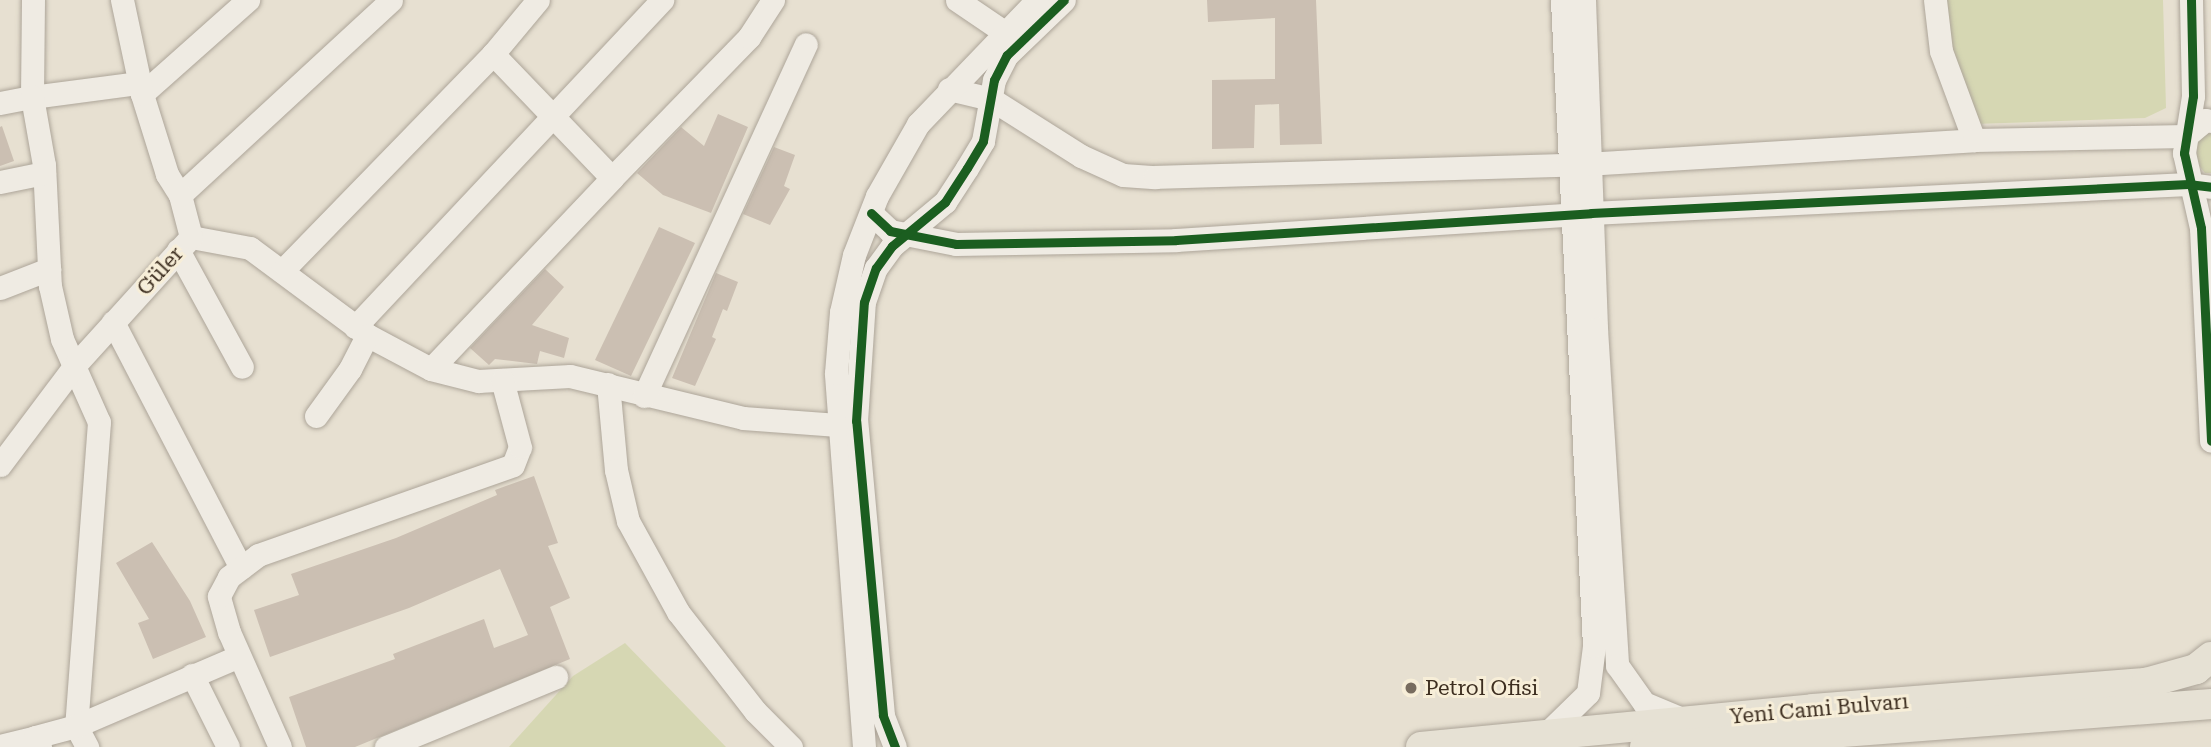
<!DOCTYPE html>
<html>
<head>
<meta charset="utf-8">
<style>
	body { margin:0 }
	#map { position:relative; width:2211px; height:747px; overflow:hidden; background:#e7e0d1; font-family:"Roboto Serif",serif }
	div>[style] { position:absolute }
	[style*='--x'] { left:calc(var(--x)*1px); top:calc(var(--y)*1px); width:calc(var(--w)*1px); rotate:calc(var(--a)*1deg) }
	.green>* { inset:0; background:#d6d7b3 }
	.building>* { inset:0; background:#cbbfb2 }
	.roads { filter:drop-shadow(0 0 2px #ada599) drop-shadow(0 0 2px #ada599) }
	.minor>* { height:23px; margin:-11.5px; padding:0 11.5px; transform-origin:11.5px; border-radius:11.5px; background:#efebe3 }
	.major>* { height:30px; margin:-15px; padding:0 15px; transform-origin:15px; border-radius:15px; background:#e6e1d4 }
	.cycleway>* { height:9px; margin:-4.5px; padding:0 4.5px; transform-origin:4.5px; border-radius:4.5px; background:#1b5e20 }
	.dots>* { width:19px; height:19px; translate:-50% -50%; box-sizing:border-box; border:4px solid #f7eed8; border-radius:50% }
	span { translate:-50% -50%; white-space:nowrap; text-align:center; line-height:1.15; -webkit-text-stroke:6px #f7eed8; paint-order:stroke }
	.street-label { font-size:21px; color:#3d2e20 }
	.poi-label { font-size:21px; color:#3d2e20 }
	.left { translate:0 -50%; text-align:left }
</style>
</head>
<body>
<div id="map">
	<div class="green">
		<div style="clip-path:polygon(1938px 0,2163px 0,2166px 108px,2145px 118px,1974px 124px)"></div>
		<div style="clip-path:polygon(2211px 131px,2211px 173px,2205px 173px,2197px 163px,2196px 136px)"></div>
		<div style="clip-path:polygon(625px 643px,726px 747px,509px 747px,573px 676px)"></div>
	</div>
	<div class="building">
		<div style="clip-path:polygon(1207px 0,1316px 0,1322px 144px,1280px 145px,1279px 104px,1255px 105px,1254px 148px,1212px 149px,1212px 80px,1275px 79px,1275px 18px,1208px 22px)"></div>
		<div style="clip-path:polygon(718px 114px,748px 127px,711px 213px,663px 195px,637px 173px,681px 127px,704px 146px)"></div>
		<div style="clip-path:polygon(2px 126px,14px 161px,0 166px,0 127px)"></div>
		<div style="clip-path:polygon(774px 147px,795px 155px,784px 186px,790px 189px,770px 225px,743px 214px)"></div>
		<div style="clip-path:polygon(659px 227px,695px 243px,631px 376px,595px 360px)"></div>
		<div style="clip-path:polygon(545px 269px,564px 287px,532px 325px,569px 338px,564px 358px,540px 351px,537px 364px,495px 359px,489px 365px,470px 348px)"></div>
		<div style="clip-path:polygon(716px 273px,738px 282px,727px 311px,723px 309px,712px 337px,716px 339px,695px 386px,672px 378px)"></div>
		<div style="clip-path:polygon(534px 476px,558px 543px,548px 546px,570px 598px,550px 607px,570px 659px,355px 747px,306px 747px,289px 697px,395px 659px,393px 654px,484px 619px,494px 648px,528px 635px,500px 569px,409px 608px,270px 657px,254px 610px,299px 595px,291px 574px,396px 538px,497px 495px,495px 490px)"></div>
		<div style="clip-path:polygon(152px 542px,190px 601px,206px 637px,153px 659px,138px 623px,149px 619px,116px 563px)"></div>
	</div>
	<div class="roads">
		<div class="minor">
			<div style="--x:33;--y:0;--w:97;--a:90.6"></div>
			<div style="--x:32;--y:97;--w:108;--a:-7.5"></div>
			<div style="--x:957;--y:0;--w:57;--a:34.2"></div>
			<div style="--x:1584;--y:0;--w:329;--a:87.9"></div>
			<div style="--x:1596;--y:329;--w:337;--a:86.4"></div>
			<div style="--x:1617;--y:665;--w:47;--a:54.6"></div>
			<div style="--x:1644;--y:703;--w:41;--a:22.8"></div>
			<div style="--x:1935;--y:0;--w:51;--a:83.3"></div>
			<div style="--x:1941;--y:51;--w:95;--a:69.7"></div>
			<div style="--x:2191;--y:0;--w:96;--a:88.8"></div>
			<div style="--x:2193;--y:96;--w:58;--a:99"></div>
			<div style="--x:2184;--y:153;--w:77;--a:77.2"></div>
			<div style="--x:2201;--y:228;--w:213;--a:87.3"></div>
			<div style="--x:949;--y:89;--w:43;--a:13.4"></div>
			<div style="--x:991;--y:99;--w:107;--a:32.3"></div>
			<div style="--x:1081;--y:156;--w:46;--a:24.3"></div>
			<div style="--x:1123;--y:175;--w:32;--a:4"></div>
			<div style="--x:1155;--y:177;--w:414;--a:-1.7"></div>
			<div style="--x:1569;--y:165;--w:406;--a:-3.5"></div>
			<div style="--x:1974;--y:140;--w:212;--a:-1.1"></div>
			<div style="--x:2186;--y:136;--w:25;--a:-40"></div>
			<div style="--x:2205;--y:120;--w:6;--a:9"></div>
			<div style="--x:142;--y:94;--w:142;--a:-41.6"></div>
			<div style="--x:0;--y:103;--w:33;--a:-11"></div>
			<div style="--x:32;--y:97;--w:69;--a:80"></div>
			<div style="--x:44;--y:165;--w:121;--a:87.2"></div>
			<div style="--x:50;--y:286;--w:54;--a:77.2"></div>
			<div style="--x:62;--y:339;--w:91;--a:66"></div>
			<div style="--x:99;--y:422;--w:305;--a:94.3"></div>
			<div style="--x:76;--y:726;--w:24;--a:62"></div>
			<div style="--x:612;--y:178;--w:197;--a:-45.8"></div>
			<div style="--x:749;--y:37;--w:44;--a:-57"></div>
			<div style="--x:0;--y:182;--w:45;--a:-11.6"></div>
			<div style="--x:180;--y:195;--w:287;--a:-42.7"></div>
			<div style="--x:871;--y:213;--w:26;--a:43"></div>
			<div style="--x:890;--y:231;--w:67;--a:11.1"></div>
			<div style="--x:956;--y:244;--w:220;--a:-1"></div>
			<div style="--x:1176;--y:240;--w:416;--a:-3.7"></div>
			<div style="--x:1591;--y:213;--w:598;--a:-2.78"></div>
			<div style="--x:2188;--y:184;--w:23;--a:7"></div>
			<div style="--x:191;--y:237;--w:60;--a:10.6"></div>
			<div style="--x:250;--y:248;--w:146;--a:36.6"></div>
			<div style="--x:367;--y:335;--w:72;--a:28"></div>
			<div style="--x:431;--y:369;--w:49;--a:14.3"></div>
			<div style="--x:478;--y:381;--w:92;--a:-3.1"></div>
			<div style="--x:570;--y:376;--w:178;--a:13.6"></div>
			<div style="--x:743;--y:418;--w:95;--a:4.2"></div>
			<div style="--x:178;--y:250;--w:133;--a:61.3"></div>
			<div style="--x:282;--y:271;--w:303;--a:-45.8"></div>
			<div style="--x:0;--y:288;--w:53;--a:-21.2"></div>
			<div style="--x:113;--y:322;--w:277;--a:62.5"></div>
			<div style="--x:355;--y:327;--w:449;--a:-46.8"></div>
			<div style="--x:431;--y:369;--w:263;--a:-46.5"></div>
			<div style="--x:612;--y:178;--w:172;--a:-133.8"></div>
			<div style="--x:493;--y:54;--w:70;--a:-50.2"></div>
			<div style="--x:608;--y:384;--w:86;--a:84.7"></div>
			<div style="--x:616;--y:470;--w:52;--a:76.8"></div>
			<div style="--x:628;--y:521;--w:104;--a:61.2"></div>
			<div style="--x:678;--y:612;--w:125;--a:52.1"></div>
			<div style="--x:755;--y:711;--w:51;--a:45"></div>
			<div style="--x:644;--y:396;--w:387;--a:-65.3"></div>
			<div style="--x:316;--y:416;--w:58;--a:-54.1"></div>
			<div style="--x:350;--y:369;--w:38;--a:-63"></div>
			<div style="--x:0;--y:465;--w:125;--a:-53.1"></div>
			<div style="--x:75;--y:365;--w:173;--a:-47.8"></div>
			<div style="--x:191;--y:237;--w:43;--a:-104.7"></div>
			<div style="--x:180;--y:195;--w:25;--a:-122"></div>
			<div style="--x:167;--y:174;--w:84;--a:-107.4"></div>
			<div style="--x:142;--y:94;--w:96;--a:-102"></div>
			<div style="--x:192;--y:675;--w:80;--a:63.4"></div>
			<div style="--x:1547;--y:733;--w:57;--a:-44.3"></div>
			<div style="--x:1588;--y:693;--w:47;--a:-82.7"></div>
			<div style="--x:1594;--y:646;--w:647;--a:-92.84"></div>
			<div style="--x:0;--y:746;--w:36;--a:-14"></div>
			<div style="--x:40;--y:747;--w:11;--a:-117"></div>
			<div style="--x:35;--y:737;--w:42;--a:-15"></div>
			<div style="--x:76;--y:726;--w:177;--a:-23.2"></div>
			<div style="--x:280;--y:747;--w:126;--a:-113.9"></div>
			<div style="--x:229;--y:632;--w:37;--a:-106"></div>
			<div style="--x:219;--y:596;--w:21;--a:-62"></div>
			<div style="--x:229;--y:577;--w:36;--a:-37"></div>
			<div style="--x:258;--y:555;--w:270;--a:-19.4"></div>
			<div style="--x:513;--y:465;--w:19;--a:-69"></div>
			<div style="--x:520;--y:447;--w:69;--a:-105"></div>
			<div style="--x:386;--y:747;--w:184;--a:-22.4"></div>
			<div style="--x:864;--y:747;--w:375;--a:-94.3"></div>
			<div style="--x:836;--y:373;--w:61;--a:-85.3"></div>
			<div style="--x:841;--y:312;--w:58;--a:-77.2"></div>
			<div style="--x:854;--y:255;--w:63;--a:-68.7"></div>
			<div style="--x:877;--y:196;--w:83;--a:-60.3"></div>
			<div style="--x:918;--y:124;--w:172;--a:-46.2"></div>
			<div style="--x:895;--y:747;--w:34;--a:-111"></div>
			<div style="--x:883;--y:715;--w:295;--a:-95.2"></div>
			<div style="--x:856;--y:421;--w:119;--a:-86.2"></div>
			<div style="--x:864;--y:302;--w:36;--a:-71"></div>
			<div style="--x:876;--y:268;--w:27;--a:-54"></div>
			<div style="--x:892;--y:246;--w:69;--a:-39.7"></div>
			<div style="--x:945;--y:202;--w:40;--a:-57.1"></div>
			<div style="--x:967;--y:168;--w:31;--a:-59"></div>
			<div style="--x:983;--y:141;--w:62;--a:-79.8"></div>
			<div style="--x:994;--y:80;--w:28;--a:-63"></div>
			<div style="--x:1007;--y:55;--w:79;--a:-44"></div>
		</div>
		<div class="major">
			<div style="--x:1421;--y:747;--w:394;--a:-5.5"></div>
			<div style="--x:1813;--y:709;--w:334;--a:-4.5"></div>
			<div style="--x:2146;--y:683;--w:52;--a:-15.6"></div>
			<div style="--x:2196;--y:669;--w:19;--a:-39"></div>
			<div style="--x:1645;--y:747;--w:568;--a:-4.34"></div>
		</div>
	</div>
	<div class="cycleway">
		<div style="--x:2191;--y:0;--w:96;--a:88.8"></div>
		<div style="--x:2193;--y:96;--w:58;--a:99"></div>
		<div style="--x:2184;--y:153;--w:77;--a:77.2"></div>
		<div style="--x:2201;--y:228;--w:213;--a:87.3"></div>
		<div style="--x:871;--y:213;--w:26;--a:43"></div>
		<div style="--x:890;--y:231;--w:67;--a:11.1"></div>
		<div style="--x:956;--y:244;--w:220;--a:-1"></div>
		<div style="--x:1176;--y:240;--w:416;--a:-3.7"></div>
		<div style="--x:1591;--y:213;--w:598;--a:-2.78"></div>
		<div style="--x:2188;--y:184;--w:23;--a:7"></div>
		<div style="--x:895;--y:747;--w:34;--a:-111"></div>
		<div style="--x:883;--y:715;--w:295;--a:-95.2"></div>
		<div style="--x:856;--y:421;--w:119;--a:-86.2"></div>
		<div style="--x:864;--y:302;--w:36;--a:-71"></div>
		<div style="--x:876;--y:268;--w:27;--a:-54"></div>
		<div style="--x:892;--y:246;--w:69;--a:-39.7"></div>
		<div style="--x:945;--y:202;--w:40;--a:-57.1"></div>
		<div style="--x:967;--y:168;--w:31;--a:-59"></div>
		<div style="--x:983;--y:141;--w:62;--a:-79.8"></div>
		<div style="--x:994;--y:80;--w:28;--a:-63"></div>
		<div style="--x:1007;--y:55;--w:79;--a:-44"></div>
	</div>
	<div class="dots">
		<div style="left:1411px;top:688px;background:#786c5e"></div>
	</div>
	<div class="street-label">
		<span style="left:160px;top:271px;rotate:-48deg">Güler</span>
		<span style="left:1819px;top:709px;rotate:-5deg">Yeni Cami Bulvarı</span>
	</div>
	<div class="poi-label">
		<span class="left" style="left:1425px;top:688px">Petrol Ofisi</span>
	</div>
</div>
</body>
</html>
